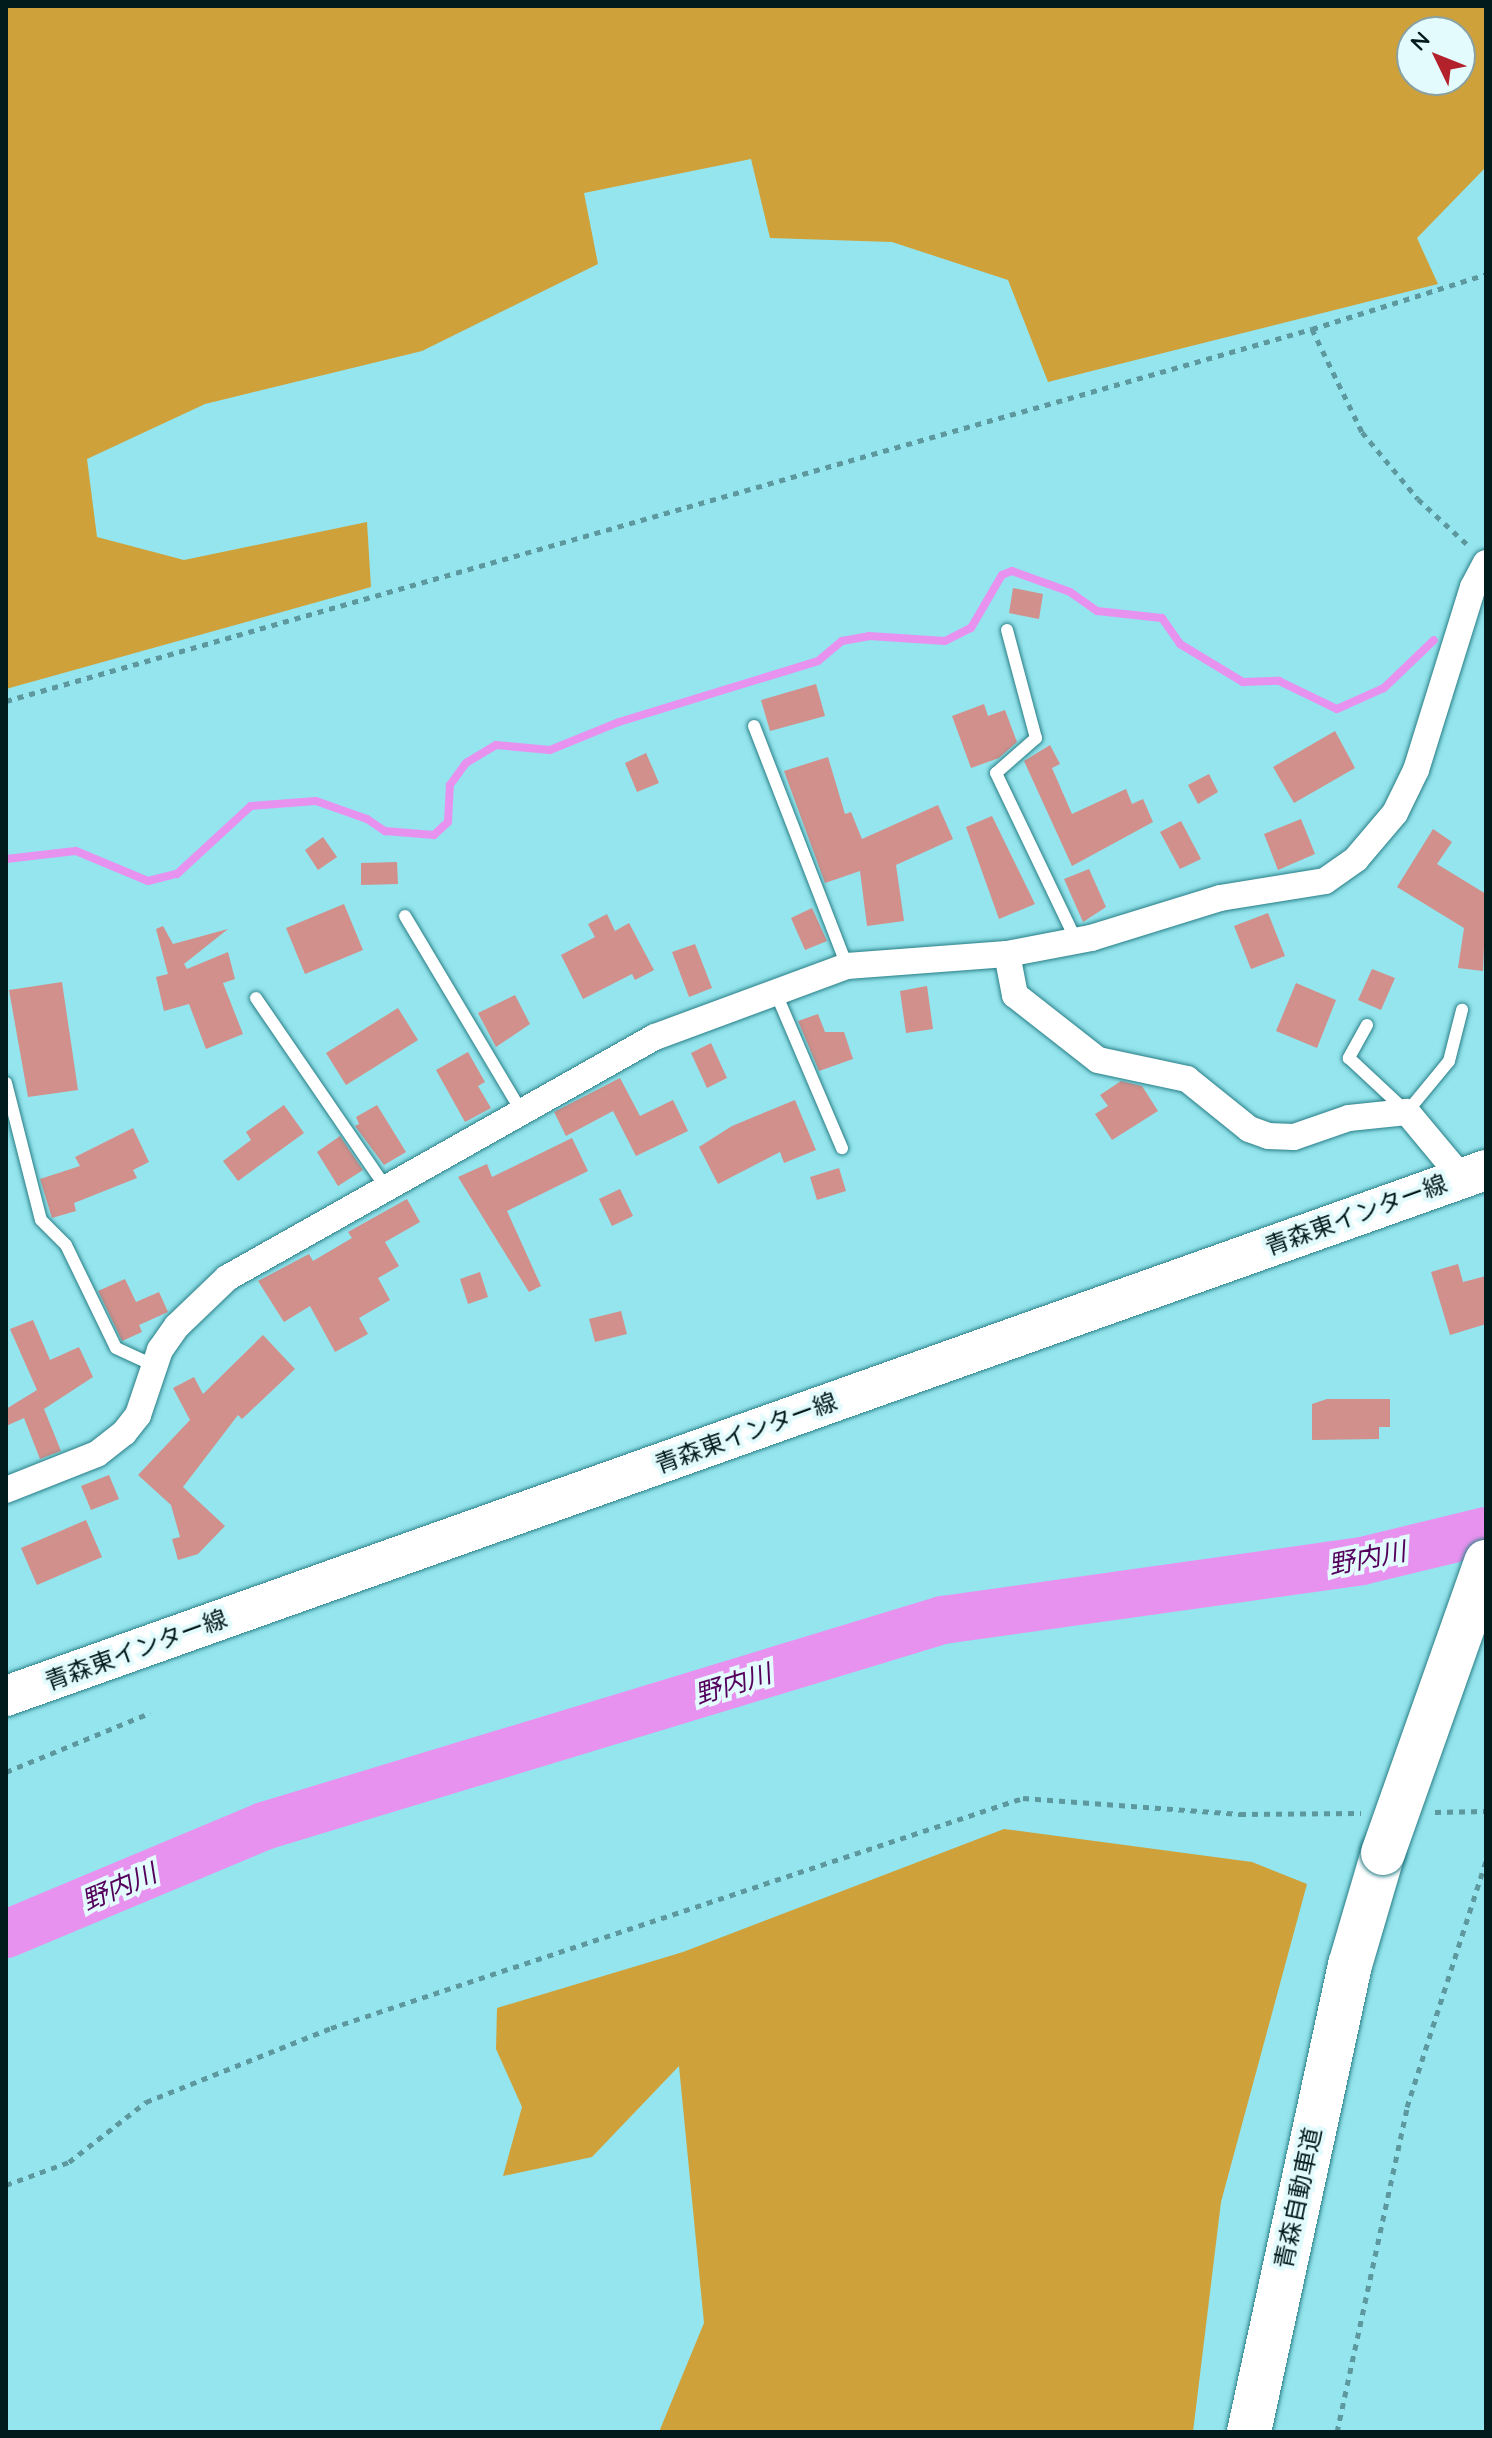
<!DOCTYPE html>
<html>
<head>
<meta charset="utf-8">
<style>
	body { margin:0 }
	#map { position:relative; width:1492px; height:2438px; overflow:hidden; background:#94e5ed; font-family:Quicksand,"Noto Sans JP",sans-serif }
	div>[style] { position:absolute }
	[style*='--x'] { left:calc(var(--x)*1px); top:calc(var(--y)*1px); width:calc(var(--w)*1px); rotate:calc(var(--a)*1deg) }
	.green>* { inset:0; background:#cfa13a }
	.stream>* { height:8px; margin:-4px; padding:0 4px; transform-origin:4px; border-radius:4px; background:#e892ef }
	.river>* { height:48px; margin:-24px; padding:0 24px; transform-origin:24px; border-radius:24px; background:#e892ef }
	.building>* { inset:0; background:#d1908b }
	.path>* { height:5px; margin-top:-2.5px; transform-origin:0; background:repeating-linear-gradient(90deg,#5c989e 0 6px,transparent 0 12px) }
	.roads { filter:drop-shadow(0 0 2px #297e86) drop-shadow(0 0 2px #297e86) }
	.service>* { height:12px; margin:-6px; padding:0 6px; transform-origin:6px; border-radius:6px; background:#fff }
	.minor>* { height:26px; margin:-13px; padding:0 13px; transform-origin:13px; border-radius:13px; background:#fff }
	.primary>* { height:40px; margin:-20px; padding:0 20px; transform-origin:20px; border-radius:20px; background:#fff }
	.motorway>* { height:44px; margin:-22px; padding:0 22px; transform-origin:22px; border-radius:22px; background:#fff }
	.bridges { filter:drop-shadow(0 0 2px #297e86) drop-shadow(0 0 2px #297e86) }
	.motorway-bridge>* { height:44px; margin:-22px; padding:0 22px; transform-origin:22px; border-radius:22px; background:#fff }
	span { translate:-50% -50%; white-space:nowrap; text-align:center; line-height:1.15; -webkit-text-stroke:8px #e4fbfd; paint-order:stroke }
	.street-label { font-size:24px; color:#011a1c }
	.water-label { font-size:26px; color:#54015c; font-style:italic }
	.frame { position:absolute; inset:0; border:8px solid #011a1c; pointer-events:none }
	.north { position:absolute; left:1396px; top:16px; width:80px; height:80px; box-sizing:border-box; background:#e4fbfd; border:2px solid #89a1a3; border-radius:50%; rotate:313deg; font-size:22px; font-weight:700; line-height:32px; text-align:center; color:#011a1c }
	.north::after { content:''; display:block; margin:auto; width:28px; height:36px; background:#b3222b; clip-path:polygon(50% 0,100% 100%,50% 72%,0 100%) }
</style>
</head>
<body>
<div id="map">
	<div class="green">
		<div style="clip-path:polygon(evenodd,6px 6px,1486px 6px,1486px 167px,1417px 238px,1438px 284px,1048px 382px,1008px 280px,892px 242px,770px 238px,751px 159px,584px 193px,598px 264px,422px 351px,205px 404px,87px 459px,97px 537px,184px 560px,367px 522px,371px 587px,6px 689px,6px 6px,1412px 32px,1460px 32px,1460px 80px,1412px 80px,1412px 32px)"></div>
		<div style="clip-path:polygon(1004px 1829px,1252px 1862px,1307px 1884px,1221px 2202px,1193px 2432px,659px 2432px,704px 2323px,679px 2066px,592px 2157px,503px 2176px,522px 2107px,496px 2049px,497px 2008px,683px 1952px)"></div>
	</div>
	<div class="stream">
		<div style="--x:6;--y:859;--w:70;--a:-6.5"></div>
		<div style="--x:76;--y:851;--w:78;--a:22.6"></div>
		<div style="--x:148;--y:881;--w:30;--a:-14"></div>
		<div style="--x:177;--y:874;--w:100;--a:-42.6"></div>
		<div style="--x:251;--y:806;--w:65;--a:-4.4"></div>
		<div style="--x:316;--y:801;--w:54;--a:19.4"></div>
		<div style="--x:367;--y:819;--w:22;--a:34"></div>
		<div style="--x:385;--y:831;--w:49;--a:4.7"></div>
		<div style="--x:434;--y:835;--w:19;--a:-43"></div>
		<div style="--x:448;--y:822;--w:37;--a:-87"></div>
		<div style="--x:450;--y:785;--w:27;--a:-54"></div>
		<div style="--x:466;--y:763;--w:35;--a:-31"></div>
		<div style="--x:496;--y:745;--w:54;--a:5.3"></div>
		<div style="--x:550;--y:750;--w:74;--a:-22.1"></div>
		<div style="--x:619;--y:722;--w:208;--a:-17"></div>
		<div style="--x:818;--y:661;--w:31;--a:-40"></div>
		<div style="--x:842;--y:641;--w:27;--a:-10"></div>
		<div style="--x:869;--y:636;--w:76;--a:3.8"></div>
		<div style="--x:945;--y:641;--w:29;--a:-27"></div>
		<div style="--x:971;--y:628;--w:61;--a:-59.7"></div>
		<div style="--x:1002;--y:575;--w:11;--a:-22"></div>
		<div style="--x:1012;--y:571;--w:62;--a:19.9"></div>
		<div style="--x:1070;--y:592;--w:33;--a:35"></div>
		<div style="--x:1097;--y:611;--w:65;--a:6.1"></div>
		<div style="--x:1162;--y:618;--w:32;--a:55"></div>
		<div style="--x:1180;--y:644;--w:74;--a:31.1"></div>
		<div style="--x:1243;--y:682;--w:36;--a:-2"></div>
		<div style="--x:1279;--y:681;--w:64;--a:25.8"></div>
		<div style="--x:1337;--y:709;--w:51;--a:-24.1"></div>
		<div style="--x:1384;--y:688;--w:69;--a:-43.8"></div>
	</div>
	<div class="river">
		<div style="--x:6;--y:1934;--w:280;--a:-22.7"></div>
		<div style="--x:264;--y:1826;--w:710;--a:-16.88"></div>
		<div style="--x:943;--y:1620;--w:423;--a:-8"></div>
		<div style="--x:1362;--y:1561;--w:128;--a:-13.6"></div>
	</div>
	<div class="building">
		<div style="clip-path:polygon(1013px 588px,1043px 594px,1039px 619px,1009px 613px)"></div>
		<div style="clip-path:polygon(816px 684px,825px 716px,770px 731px,761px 700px)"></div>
		<div style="clip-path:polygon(984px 704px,988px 716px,1005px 710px,1017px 742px,999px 758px,971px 768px,952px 716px)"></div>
		<div style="clip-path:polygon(1335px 731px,1355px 768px,1294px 803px,1273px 767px)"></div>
		<div style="clip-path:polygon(1050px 745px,1060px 764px,1052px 768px,1072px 814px,1126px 789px,1132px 804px,1143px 799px,1153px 822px,1072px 866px,1024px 761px)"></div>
		<div style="clip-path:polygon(646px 753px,659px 783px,637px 792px,625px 763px)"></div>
		<div style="clip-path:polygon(828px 757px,845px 814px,851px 812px,862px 839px,938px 805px,953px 839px,896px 865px,904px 921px,867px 926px,860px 871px,825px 883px,784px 771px)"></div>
		<div style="clip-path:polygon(1209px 774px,1218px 792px,1198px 804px,1188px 785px)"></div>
		<div style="clip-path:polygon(992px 816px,1035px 904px,999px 919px,966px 827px)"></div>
		<div style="clip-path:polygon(1301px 819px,1315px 854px,1278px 870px,1264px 834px)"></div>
		<div style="clip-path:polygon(1181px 821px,1201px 859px,1180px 869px,1160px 832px)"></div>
		<div style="clip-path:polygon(1433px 829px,1452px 842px,1437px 864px,1486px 894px,1483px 971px,1458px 968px,1464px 928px,1397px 887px)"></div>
		<div style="clip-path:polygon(323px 837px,337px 857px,318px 870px,305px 850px)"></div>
		<div style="clip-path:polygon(397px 862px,398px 884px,361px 885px,361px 863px)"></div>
		<div style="clip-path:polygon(1089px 869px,1106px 907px,1083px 922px,1064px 879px)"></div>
		<div style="clip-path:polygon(344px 904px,363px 950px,305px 974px,286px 928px)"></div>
		<div style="clip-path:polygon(812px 908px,827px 941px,805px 950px,791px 918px)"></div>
		<div style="clip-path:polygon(1268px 913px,1285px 956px,1251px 969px,1234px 926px)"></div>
		<div style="clip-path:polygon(607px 914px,615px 931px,629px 923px,654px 970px,635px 980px,632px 974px,583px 999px,561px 955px,595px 937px,588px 924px)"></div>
		<div style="clip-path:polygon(163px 926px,173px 944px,228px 929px,184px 964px,187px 969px,228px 952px,235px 979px,223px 983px,243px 1034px,206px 1049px,189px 1004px,164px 1011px,156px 977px,168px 974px,156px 929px)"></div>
		<div style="clip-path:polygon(695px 944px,712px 988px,689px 997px,672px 952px)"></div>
		<div style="clip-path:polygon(1372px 969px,1395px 978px,1381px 1010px,1358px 1000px)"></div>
		<div style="clip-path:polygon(62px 982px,78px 1090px,28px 1097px,9px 990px)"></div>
		<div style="clip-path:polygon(1296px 983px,1336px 1000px,1317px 1048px,1276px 1031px)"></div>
		<div style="clip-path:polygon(927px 986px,933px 1029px,906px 1033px,900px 991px)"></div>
		<div style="clip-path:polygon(515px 995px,530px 1024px,496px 1047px,478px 1013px)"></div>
		<div style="clip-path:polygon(398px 1008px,418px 1040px,346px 1085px,326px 1053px)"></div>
		<div style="clip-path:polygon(818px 1014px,825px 1032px,844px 1032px,853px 1059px,819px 1071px,798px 1021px)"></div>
		<div style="clip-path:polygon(711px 1043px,727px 1078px,707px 1088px,691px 1053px)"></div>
		<div style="clip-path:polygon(468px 1052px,485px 1082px,478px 1086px,491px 1108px,465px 1122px,436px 1070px)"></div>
		<div style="clip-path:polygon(620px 1078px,640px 1116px,673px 1100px,688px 1131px,636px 1156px,613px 1111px,566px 1136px,554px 1112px)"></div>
		<div style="clip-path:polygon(1121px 1081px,1142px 1086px,1158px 1111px,1112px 1140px,1095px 1114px,1108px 1106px,1100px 1095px)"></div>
		<div style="clip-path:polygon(795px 1100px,816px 1150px,784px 1163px,780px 1152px,718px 1184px,699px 1147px,732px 1126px)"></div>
		<div style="clip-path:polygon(284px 1105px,304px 1133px,238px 1181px,223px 1161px,251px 1140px,246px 1132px)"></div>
		<div style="clip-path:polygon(377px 1105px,406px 1152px,384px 1165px,355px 1126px,359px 1124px,356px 1117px)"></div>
		<div style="clip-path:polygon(133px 1128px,149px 1162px,133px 1170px,137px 1178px,74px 1203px,76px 1211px,52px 1218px,40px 1179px,80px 1166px,75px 1157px)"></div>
		<div style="clip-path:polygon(340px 1136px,363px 1170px,338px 1186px,317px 1152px)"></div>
		<div style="clip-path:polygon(572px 1138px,588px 1171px,507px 1211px,541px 1286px,529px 1292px,458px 1177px,487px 1164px,492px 1177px)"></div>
		<div style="clip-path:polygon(839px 1168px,846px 1191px,817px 1200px,810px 1177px)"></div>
		<div style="clip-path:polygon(620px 1189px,633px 1216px,612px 1226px,599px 1199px)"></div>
		<div style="clip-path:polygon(407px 1199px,420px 1222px,385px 1242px,399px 1266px,378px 1278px,390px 1300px,359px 1318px,368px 1334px,335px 1352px,310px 1306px,284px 1322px,258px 1281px,309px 1254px,313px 1261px,352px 1238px,348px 1232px)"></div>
		<div style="clip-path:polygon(1458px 1264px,1463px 1282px,1486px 1276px,1486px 1324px,1450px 1335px,1431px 1272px)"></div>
		<div style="clip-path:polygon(480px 1272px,488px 1297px,468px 1304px,460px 1279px)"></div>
		<div style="clip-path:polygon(125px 1279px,136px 1302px,159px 1292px,168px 1312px,139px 1325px,142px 1332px,122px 1341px,98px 1291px)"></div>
		<div style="clip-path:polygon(621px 1311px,627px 1334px,595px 1342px,589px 1319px)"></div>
		<div style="clip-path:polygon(33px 1320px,50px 1360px,79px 1347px,93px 1377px,44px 1409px,61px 1451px,40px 1459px,24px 1418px,6px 1426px,6px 1409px,37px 1390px,10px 1329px)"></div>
		<div style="clip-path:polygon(263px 1335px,295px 1369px,242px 1419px,238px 1415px,183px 1487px,225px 1526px,198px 1554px,178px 1560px,172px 1539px,180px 1537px,171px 1505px,138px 1475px,190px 1420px,173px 1388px,194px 1377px,203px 1394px)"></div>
		<div style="clip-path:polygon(1327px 1399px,1390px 1399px,1390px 1427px,1379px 1427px,1379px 1439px,1312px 1440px,1312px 1404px)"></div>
		<div style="clip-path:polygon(109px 1475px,119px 1499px,91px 1510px,81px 1486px)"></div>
		<div style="clip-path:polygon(86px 1520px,102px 1557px,37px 1585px,21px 1548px)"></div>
	</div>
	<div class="path">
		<div style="--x:1312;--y:329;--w:114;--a:64.1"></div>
		<div style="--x:1362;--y:432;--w:87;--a:50.1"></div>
		<div style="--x:1418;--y:499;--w:71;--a:42.7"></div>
		<div style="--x:6;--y:701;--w:1358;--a:-15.9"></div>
		<div style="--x:1312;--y:329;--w:182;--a:-17.5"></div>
		<div style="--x:6;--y:1772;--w:156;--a:-22.3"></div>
		<div style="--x:1435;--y:1812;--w:51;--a:-1.1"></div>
		<div style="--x:6;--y:2185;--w:67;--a:-20.1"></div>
		<div style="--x:69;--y:2162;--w:98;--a:-37.9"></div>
		<div style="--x:146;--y:2102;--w:199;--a:-21.8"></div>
		<div style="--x:331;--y:2028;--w:729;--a:-18.39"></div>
		<div style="--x:1023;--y:1798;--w:218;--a:4.2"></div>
		<div style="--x:1240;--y:1814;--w:121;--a:-0.5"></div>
		<div style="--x:1337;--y:2432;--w:332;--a:-77.8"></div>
		<div style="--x:1407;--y:2107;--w:258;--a:-72.2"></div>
	</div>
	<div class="roads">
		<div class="service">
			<div style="--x:1007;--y:630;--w:112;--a:75"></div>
			<div style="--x:1036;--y:738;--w:53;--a:138.8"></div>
			<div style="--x:996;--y:773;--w:185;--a:64.4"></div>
			<div style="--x:754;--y:726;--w:257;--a:68.8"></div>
			<div style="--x:405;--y:916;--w:228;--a:59.2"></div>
			<div style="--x:775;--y:991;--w:171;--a:66.9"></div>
			<div style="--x:256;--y:998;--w:230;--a:55.6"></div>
			<div style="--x:1367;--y:1025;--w:38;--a:119"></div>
			<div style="--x:1349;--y:1058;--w:79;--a:43"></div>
			<div style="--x:1407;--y:1112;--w:66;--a:-50.5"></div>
			<div style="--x:1449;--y:1061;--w:53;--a:-75.7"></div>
			<div style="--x:6;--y:1083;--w:141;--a:75.7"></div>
			<div style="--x:41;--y:1220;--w:35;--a:45"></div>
			<div style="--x:66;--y:1245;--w:114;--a:64.1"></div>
			<div style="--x:116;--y:1348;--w:43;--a:24.8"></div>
		</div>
		<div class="minor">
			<div style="--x:1007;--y:954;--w:42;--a:79"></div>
			<div style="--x:1015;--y:995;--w:105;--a:38.1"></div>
			<div style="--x:1098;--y:1060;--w:91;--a:12.1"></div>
			<div style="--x:1187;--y:1079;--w:80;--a:38.9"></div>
			<div style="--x:1249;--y:1129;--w:20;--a:20"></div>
			<div style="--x:1268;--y:1136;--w:26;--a:2"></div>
			<div style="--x:1294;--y:1137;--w:58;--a:-19.1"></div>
			<div style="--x:1349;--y:1118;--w:58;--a:-5.9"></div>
			<div style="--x:1407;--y:1112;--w:86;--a:50.2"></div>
			<div style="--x:6;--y:1490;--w:98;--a:-21.6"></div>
			<div style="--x:97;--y:1454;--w:34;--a:-38"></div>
			<div style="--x:124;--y:1433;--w:23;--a:-52"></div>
			<div style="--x:138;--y:1415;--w:69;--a:-71.3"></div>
			<div style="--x:160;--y:1350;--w:29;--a:-55"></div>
			<div style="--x:177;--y:1326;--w:69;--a:-43.8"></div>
			<div style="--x:227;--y:1278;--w:491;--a:-29.4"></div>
			<div style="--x:655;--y:1037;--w:205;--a:-20.3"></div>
			<div style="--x:847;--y:966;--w:160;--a:-4.3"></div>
			<div style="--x:1007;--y:954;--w:86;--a:-10.8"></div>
			<div style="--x:1091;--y:938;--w:135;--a:-17.2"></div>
			<div style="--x:1220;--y:898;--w:106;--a:-9.2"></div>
			<div style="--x:1325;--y:881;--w:38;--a:-35"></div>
			<div style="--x:1356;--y:859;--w:60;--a:-49.7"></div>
			<div style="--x:1395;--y:813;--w:48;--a:-64"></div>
			<div style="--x:1416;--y:770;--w:192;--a:-72.7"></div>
			<div style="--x:1473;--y:587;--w:27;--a:-62"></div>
		</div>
		<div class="primary">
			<div style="--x:6;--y:1696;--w:1571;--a:-19.57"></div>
		</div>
		<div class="motorway">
			<div style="--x:1249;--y:2432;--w:478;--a:-77.8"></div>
			<div style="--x:1350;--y:1965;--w:117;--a:-73.6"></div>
		</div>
	</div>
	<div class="bridges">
		<div class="motorway-bridge">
			<div style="--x:1383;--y:1853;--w:309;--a:-70.5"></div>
		</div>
	</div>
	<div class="street-label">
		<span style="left:1356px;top:1215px;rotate:-20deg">青森東インター線</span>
		<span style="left:746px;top:1433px;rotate:-20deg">青森東インター線</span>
		<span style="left:136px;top:1650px;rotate:-20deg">青森東インター線</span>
		<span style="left:1298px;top:2198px;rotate:-78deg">青森自動車道</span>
	</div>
	<div class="water-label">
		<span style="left:1367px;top:1558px;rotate:-11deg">野内川</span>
		<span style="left:733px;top:1684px;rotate:-17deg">野内川</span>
		<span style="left:119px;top:1887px;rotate:-23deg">野内川</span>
	</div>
	<div class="frame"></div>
	<div class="north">N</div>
</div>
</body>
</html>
